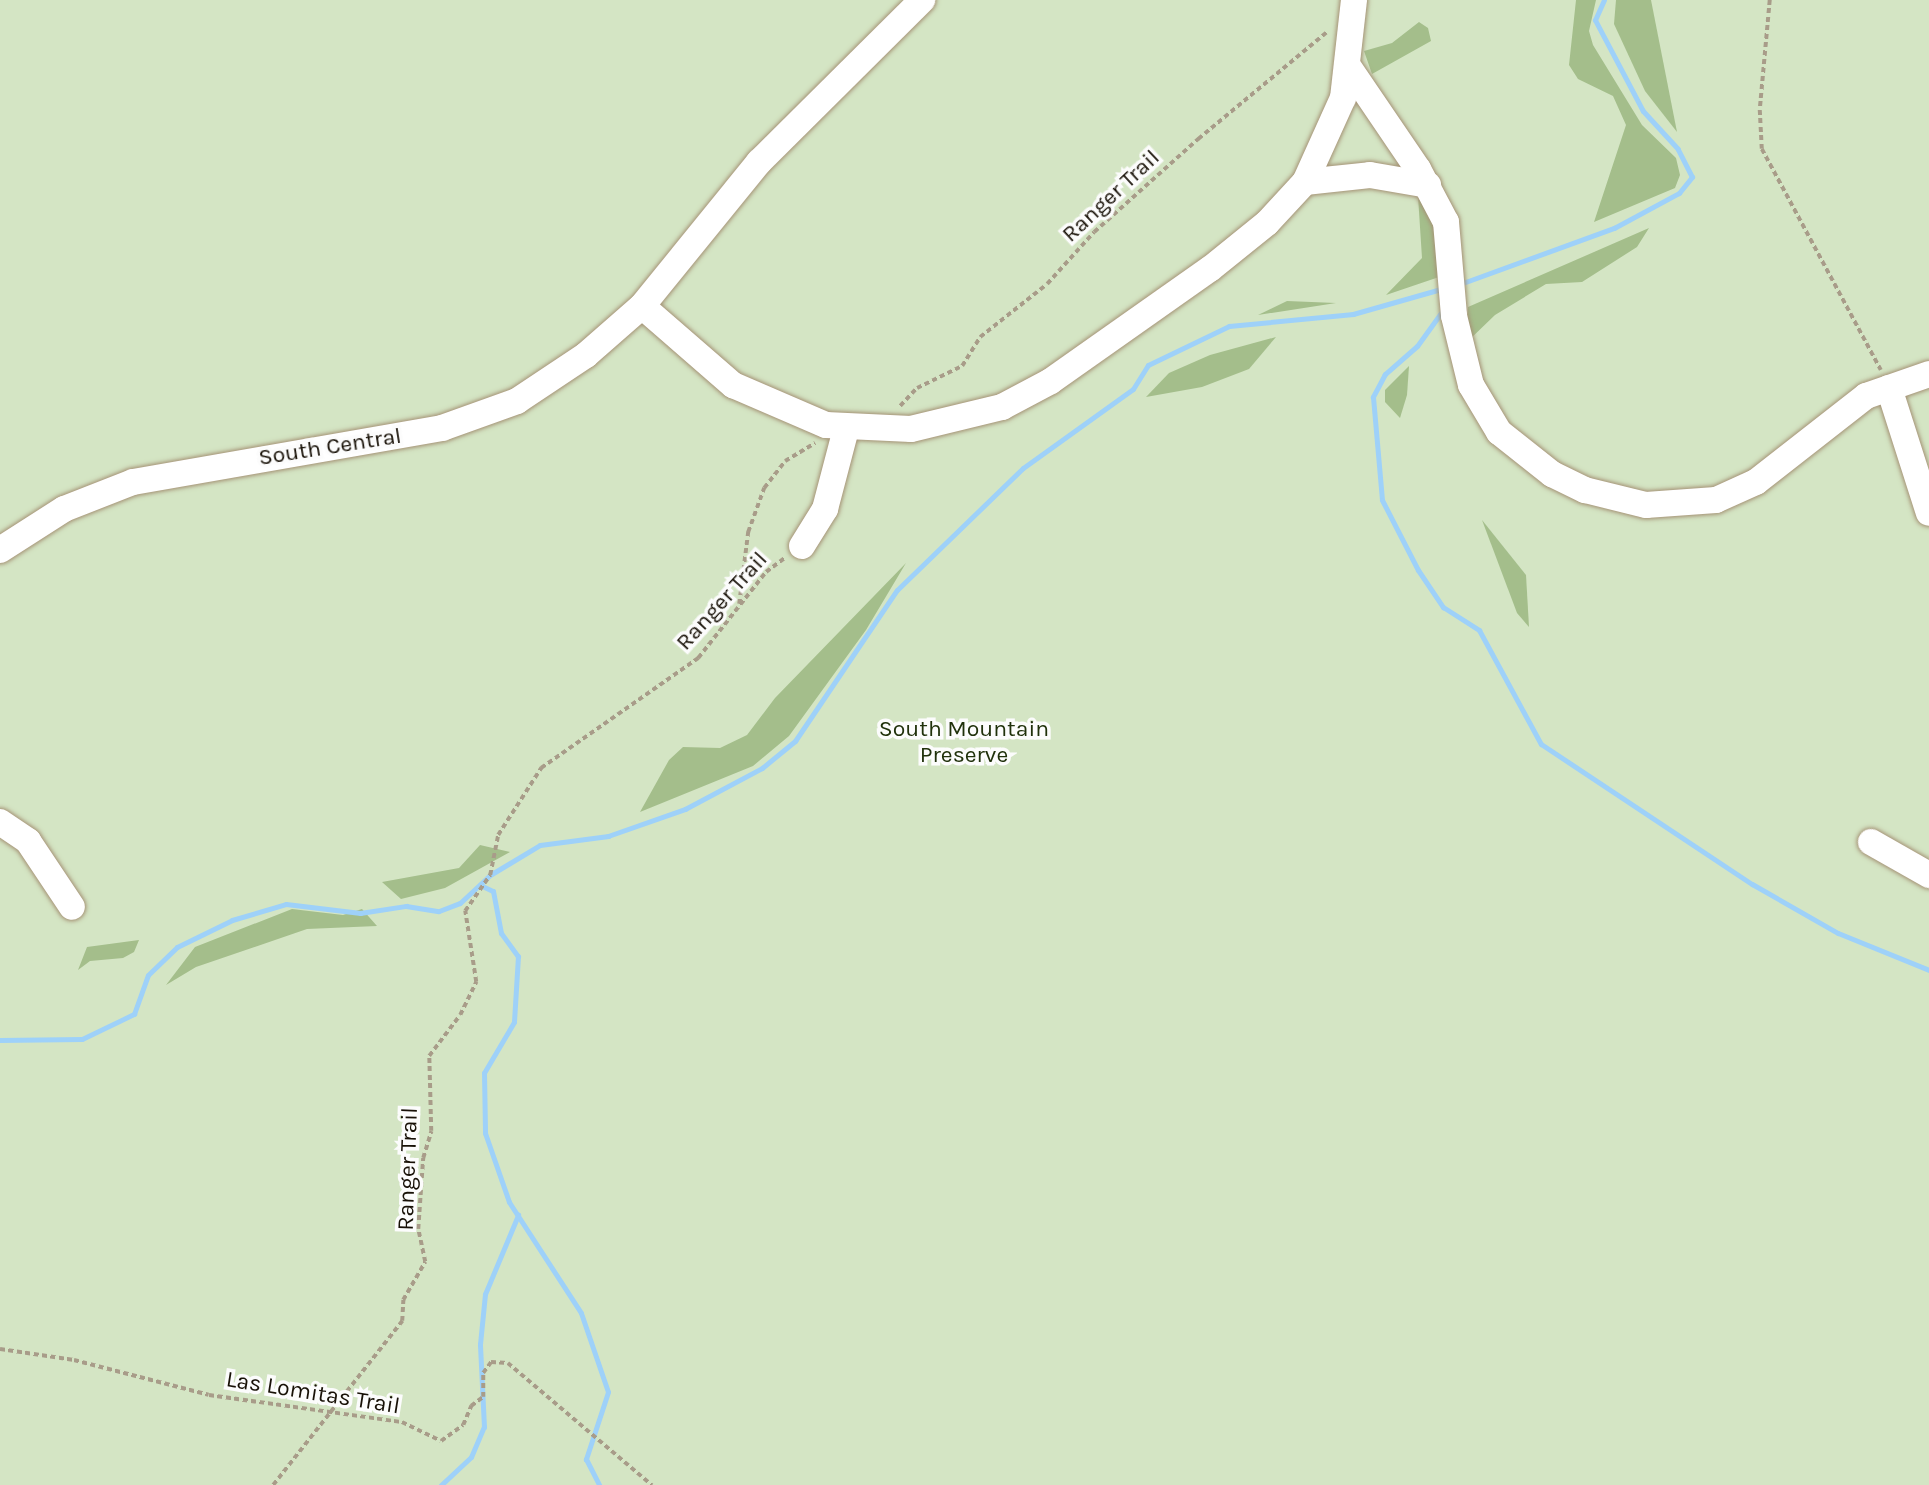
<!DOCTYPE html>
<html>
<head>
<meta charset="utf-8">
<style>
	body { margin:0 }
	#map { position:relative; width:1929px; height:1485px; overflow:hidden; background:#fdedd5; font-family:Karla,sans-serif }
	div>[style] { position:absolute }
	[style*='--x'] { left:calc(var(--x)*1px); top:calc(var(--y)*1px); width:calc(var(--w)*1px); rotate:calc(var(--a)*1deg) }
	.green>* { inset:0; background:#d4e5c4 }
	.forest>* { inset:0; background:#a4be8b }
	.stream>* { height:5px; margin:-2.5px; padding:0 2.5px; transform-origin:2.5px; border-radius:2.5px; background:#9ed1f9 }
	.path>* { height:3.5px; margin-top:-1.75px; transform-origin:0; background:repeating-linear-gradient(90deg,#a89c89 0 5px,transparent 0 8.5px) }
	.roads { filter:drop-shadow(0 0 2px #a59376) drop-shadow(0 0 2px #a59376) }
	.minor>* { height:26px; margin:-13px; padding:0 13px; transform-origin:13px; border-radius:13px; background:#fff }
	span { translate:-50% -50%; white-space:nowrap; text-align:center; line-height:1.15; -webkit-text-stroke:7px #fcfcfc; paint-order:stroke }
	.street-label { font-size:23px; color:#181107 }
	.park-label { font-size:23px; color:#20310b }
</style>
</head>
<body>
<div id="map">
	<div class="green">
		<div style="clip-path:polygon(0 0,1929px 0,1929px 1485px,0 1485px)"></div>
	</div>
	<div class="forest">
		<div style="clip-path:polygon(1576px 0,1596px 0,1589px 31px,1593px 45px,1642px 125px,1676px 158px,1680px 175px,1675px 188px,1594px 222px,1626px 125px,1613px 96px,1578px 79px,1569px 65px)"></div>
		<div style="clip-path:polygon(1616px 0,1651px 0,1677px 132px,1645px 91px,1614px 24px)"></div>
		<div style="clip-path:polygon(1419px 22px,1428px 28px,1431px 41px,1372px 74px,1364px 51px,1392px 43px)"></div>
		<div style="clip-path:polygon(1418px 196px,1433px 211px,1442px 276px,1386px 295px,1422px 258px)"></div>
		<div style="clip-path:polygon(1649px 228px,1637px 247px,1582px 282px,1546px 284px,1495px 315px,1467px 342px,1468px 307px)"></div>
		<div style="clip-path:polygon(1287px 301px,1336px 303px,1258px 315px)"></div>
		<div style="clip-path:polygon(1276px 337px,1249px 369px,1202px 387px,1146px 397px,1169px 373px,1210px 355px)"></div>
		<div style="clip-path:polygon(1409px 366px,1407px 395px,1400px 418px,1385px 402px,1385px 390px)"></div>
		<div style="clip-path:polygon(1482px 520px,1526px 575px,1529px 627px,1517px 613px)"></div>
		<div style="clip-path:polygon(906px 563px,866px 630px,789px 736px,753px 766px,640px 812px,669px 760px,683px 747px,720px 748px,747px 735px,775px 698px)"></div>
		<div style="clip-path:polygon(480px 845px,510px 852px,445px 888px,401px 899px,382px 882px,459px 868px)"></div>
		<div style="clip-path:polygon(292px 909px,343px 915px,362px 909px,377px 926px,307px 929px,196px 967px,166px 985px,195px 947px)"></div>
		<div style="clip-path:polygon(139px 940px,134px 952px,123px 958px,90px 961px,78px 970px,87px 947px)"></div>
	</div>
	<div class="stream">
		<div style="--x:1460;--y:284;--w:164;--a:-20"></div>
		<div style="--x:1614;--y:228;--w:74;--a:-28.3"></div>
		<div style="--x:1679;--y:193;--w:21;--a:-51"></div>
		<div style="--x:1692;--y:177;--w:31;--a:-117"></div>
		<div style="--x:1678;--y:149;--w:52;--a:-132.6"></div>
		<div style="--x:1643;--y:111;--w:103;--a:-117.8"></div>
		<div style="--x:1595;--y:20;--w:22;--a:-66"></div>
		<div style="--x:1443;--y:310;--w:44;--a:125.8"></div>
		<div style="--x:1417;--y:346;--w:43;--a:138.8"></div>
		<div style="--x:1385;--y:374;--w:26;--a:118"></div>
		<div style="--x:1373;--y:397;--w:103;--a:85"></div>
		<div style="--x:1382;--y:500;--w:79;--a:62.8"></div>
		<div style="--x:1418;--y:570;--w:45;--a:56"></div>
		<div style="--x:1443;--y:607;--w:43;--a:32.6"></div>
		<div style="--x:1479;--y:630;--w:130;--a:61.5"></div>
		<div style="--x:1541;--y:744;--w:253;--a:33.6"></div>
		<div style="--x:1752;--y:884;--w:99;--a:29.7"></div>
		<div style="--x:1838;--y:933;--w:98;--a:22.1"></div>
		<div style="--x:480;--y:885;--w:14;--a:25"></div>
		<div style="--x:493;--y:891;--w:43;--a:79.2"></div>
		<div style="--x:501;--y:933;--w:29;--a:54"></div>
		<div style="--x:518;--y:956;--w:66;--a:93.5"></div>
		<div style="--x:514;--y:1022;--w:59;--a:120.5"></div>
		<div style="--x:484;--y:1073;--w:60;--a:89"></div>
		<div style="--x:485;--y:1133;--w:73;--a:70.8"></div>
		<div style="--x:509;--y:1202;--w:132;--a:57"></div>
		<div style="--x:581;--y:1313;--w:83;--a:71.1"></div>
		<div style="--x:608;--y:1392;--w:71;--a:108.2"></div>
		<div style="--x:586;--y:1459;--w:29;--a:63"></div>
		<div style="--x:0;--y:1040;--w:82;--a:-0.7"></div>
		<div style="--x:82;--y:1039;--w:58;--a:-25.7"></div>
		<div style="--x:134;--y:1014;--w:41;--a:-70.3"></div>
		<div style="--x:148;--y:975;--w:40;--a:-44"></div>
		<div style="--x:177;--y:947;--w:61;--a:-26.1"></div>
		<div style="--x:232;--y:920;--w:56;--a:-16.5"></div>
		<div style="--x:286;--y:904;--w:75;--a:6.9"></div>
		<div style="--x:360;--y:913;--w:47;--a:-8.7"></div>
		<div style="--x:406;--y:906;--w:33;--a:9"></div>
		<div style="--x:439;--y:911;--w:22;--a:-21"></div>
		<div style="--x:460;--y:903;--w:41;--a:-43"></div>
		<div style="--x:490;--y:875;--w:58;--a:-31"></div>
		<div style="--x:540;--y:845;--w:69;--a:-7.5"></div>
		<div style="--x:608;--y:836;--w:82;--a:-19.3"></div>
		<div style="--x:685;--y:809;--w:87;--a:-28"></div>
		<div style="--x:762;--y:768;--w:43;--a:-39.3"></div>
		<div style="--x:795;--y:741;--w:182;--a:-56"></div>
		<div style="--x:897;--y:590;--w:175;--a:-44.1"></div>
		<div style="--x:1023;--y:468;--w:135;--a:-35.7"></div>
		<div style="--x:1133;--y:389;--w:28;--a:-58"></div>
		<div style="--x:1148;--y:365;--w:90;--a:-25.7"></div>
		<div style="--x:1229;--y:326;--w:125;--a:-5.5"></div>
		<div style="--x:1353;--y:314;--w:95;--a:-15.9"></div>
		<div style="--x:441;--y:1485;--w:41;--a:-43"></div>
		<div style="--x:471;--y:1457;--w:33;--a:-67"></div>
		<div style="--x:484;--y:1427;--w:83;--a:-92.8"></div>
		<div style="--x:480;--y:1344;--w:50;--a:-84.3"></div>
		<div style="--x:485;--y:1294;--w:86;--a:-67.3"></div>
	</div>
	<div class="path">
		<div style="--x:1770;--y:0;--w:110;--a:95.2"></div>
		<div style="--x:1760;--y:110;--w:39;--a:87"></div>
		<div style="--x:1762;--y:149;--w:251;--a:61.7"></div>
		<div style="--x:900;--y:406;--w:25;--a:-47"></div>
		<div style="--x:917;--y:388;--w:50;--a:-26.1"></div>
		<div style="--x:962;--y:366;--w:34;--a:-58"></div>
		<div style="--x:980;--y:337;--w:85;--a:-38.3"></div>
		<div style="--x:1047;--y:284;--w:70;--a:-47.9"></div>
		<div style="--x:1094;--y:232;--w:140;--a:-41.8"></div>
		<div style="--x:1198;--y:139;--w:169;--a:-39.7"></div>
		<div style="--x:739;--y:604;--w:73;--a:-82.9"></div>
		<div style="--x:748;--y:532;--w:47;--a:-70"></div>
		<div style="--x:764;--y:488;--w:34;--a:-52"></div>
		<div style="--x:785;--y:461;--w:35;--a:-31"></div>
		<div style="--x:0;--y:1349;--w:75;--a:8.5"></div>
		<div style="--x:74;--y:1360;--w:139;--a:14.5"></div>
		<div style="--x:209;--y:1395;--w:195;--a:8"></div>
		<div style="--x:402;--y:1422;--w:43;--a:26"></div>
		<div style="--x:441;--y:1441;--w:27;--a:-36"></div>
		<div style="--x:463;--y:1425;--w:21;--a:-67"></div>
		<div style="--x:471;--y:1406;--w:15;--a:-37"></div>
		<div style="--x:483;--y:1397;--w:24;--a:-90"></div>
		<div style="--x:483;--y:1373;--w:14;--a:-54"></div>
		<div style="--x:491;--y:1362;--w:17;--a:3"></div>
		<div style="--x:508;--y:1363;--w:189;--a:40.3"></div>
		<div style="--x:273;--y:1485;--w:209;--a:-51.8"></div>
		<div style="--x:402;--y:1321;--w:21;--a:-87"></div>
		<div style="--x:403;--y:1300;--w:44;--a:-59.9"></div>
		<div style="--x:425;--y:1262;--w:34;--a:-102"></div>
		<div style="--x:418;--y:1229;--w:71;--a:-86"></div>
		<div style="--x:423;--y:1158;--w:28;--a:-73"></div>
		<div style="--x:431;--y:1131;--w:75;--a:-91.5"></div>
		<div style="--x:429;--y:1056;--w:51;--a:-52.9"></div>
		<div style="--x:460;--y:1015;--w:37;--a:-64"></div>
		<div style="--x:476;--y:982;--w:72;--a:-98.8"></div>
		<div style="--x:465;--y:911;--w:44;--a:-55.2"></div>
		<div style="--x:490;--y:875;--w:41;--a:-78.7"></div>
		<div style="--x:498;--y:835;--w:80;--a:-57.3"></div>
		<div style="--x:541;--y:768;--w:192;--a:-35"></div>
		<div style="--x:698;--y:658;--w:110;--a:-51.7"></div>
		<div style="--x:766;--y:572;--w:25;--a:-37"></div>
	</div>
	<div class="roads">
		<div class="minor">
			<div style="--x:1350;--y:69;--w:121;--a:55.8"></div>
			<div style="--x:1418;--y:169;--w:60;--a:62.2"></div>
			<div style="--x:1446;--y:222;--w:94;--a:85.1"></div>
			<div style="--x:1454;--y:316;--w:71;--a:76.2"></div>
			<div style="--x:1471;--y:385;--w:55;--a:59.2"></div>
			<div style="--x:1499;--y:432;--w:68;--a:38.4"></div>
			<div style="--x:1552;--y:474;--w:37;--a:26"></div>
			<div style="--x:1585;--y:490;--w:63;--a:13.8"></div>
			<div style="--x:1646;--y:505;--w:70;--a:-4.1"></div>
			<div style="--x:1716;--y:500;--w:44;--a:-24.2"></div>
			<div style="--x:1756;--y:482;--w:140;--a:-38"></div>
			<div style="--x:1866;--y:396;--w:67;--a:-19.2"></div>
			<div style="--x:1305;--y:182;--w:65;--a:-6.1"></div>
			<div style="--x:1370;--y:175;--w:59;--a:9.8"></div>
			<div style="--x:642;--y:306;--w:121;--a:41"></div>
			<div style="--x:733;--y:385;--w:101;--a:23.3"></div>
			<div style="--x:826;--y:425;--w:85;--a:2.7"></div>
			<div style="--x:911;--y:429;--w:94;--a:-13.6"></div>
			<div style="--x:1002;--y:407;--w:55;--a:-28"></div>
			<div style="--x:1051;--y:381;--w:194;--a:-35.2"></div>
			<div style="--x:1210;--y:269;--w:73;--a:-38.9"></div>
			<div style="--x:1267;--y:223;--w:56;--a:-47.2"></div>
			<div style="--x:1305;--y:182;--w:92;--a:-65.7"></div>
			<div style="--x:1343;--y:98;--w:99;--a:-83.6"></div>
			<div style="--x:1889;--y:388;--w:131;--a:72.3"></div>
			<div style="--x:802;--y:546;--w:44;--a:-58.1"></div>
			<div style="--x:825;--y:509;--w:83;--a:-75.3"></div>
			<div style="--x:0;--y:550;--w:76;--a:-32.6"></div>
			<div style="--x:64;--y:509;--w:74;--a:-21.4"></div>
			<div style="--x:133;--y:482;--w:314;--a:-9.9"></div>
			<div style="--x:442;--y:428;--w:80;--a:-19.8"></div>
			<div style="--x:517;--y:401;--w:83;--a:-33.7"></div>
			<div style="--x:586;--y:355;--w:74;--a:-41.2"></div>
			<div style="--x:642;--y:306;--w:186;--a:-50.9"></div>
			<div style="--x:759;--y:162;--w:230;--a:-44.8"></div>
			<div style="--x:0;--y:822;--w:34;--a:34"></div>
			<div style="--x:28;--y:841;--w:79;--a:56.3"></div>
			<div style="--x:1871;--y:842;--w:67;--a:29.6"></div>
		</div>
	</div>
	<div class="street-label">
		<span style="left:1111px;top:196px;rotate:-43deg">Ranger Trail</span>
		<span style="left:330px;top:447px;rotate:-9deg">South Central</span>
		<span style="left:722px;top:601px;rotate:-48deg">Ranger Trail</span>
		<span style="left:408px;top:1169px;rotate:-88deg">Ranger Trail</span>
		<span style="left:313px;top:1393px;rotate:9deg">Las Lomitas Trail</span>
	</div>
	<div class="park-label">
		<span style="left:964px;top:742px">South Mountain<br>Preserve</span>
	</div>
</div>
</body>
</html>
